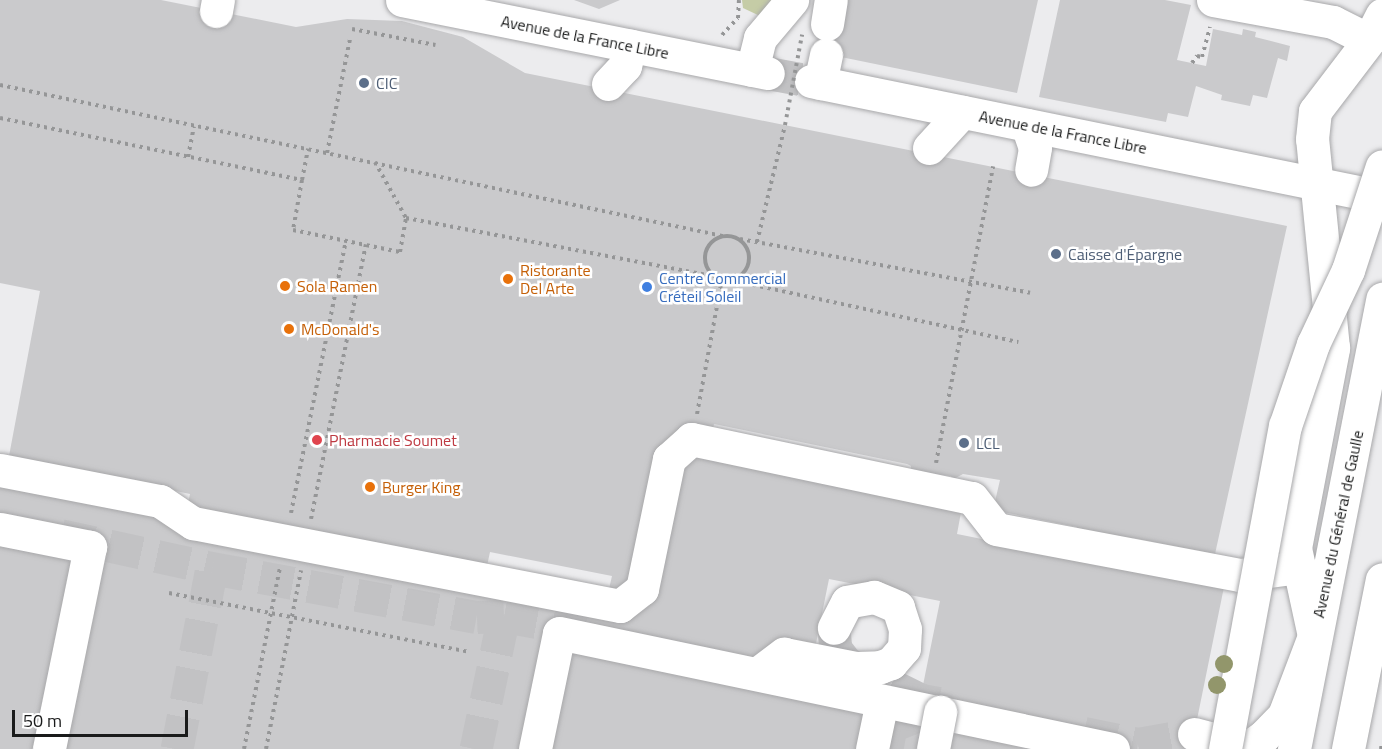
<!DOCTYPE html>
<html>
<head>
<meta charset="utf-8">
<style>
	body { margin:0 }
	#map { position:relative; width:1382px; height:749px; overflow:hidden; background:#ececee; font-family:"Titillium Web",sans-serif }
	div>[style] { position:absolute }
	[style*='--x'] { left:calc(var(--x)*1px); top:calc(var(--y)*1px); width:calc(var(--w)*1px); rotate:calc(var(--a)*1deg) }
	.green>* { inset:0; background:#c5cca6 }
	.building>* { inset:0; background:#cacacc }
	.minor-tunnel>* { height:33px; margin-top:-16.5px; transform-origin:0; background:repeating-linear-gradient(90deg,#c2c2c4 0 33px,transparent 0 49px) }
	.path>* { height:4px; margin-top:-2px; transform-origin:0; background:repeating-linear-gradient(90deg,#959697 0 3px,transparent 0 7.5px) }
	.path>.ring { margin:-2px; padding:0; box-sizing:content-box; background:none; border:4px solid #959697; border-radius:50% }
	.roads { filter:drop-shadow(0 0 2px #a8a8aa) drop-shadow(0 0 2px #a8a8aa) }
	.minor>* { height:33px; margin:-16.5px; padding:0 16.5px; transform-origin:16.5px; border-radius:16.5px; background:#fff }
	.major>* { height:33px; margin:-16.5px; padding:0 16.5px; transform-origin:16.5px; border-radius:16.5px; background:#fff }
	.path-bridge>* { height:4px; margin-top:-2px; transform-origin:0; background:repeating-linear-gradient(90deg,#959697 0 3px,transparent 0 7.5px) }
	.bridges { filter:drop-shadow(0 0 2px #a8a8aa) drop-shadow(0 0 2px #a8a8aa) }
	.minor-bridge>* { height:33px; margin:-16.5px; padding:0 16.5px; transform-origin:16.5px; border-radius:16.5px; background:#fff }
	.trees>* { width:18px; height:18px; margin:-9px; border-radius:50%; background:#92966b }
	.dots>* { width:16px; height:16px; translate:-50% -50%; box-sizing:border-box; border:3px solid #fff; border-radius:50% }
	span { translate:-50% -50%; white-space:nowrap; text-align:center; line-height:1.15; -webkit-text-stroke:5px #fff; paint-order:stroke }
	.street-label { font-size:16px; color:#1a1b1b }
	.service-label { font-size:16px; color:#4e5e75 }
	.left { translate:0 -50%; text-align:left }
	.food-label { font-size:16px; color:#c56008 }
	.shop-label { font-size:16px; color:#366cbe }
	.health-label { font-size:16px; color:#be3a42 }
	.scale { position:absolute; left:12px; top:710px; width:176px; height:27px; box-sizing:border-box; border:3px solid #1a1b1b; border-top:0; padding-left:8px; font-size:18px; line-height:21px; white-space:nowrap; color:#1a1b1b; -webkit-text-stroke:4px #fff; paint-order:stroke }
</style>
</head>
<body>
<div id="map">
	<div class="green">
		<div style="clip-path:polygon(742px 0,785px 0,760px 16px,743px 8px)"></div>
	</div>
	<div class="building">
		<div style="clip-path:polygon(evenodd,0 0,161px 0,296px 27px,347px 19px,402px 21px,463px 37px,525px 73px,1287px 226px,1215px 554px,1133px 538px,1127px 568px,1224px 587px,1191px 749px,0 749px,0 485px,184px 521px,190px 494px,9px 456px,40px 291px,0 283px,0 0,714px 424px,907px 464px,911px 466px,911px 472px,951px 476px,952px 480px,963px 474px,1000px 480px,993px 510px,1077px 527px,1071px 557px,957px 534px,962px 507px,708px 454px,714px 424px,0 0,490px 552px,612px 576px,606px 602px,484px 580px,490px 552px,0 0,829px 579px,940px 601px,921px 695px,810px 673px,829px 579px)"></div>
		<div style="clip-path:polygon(574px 0,620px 0,599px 9px)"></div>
		<div style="clip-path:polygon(837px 0,1038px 0,1017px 93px,841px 57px,829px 51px)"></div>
		<div style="clip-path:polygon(1060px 0,1165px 0,1191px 5px,1177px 60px,1206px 66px,1213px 29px,1242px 35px,1243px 29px,1256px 32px,1255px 37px,1290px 46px,1287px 61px,1278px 58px,1267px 98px,1253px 95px,1250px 106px,1221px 100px,1222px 95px,1196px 86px,1188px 117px,1168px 113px,1166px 122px,1039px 97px)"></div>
	</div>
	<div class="minor-tunnel">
		<div style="--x:768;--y:73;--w:44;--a:10.5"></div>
		<div style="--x:61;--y:535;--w:155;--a:12.3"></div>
		<div style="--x:212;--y:568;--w:269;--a:10.5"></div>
		<div style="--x:477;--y:617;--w:27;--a:-2"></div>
		<div style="--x:504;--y:616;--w:88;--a:10.4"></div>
		<div style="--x:834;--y:628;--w:21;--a:85"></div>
		<div style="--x:836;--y:649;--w:18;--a:52"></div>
		<div style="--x:847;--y:663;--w:84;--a:26.3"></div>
		<div style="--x:922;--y:700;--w:17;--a:10"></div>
		<div style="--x:1084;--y:733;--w:55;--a:11.5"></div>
		<div style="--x:1138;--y:744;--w:57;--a:-10.1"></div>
		<div style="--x:177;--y:749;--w:184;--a:-79.1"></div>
		<div style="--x:476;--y:749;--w:136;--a:-78.1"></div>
		<div style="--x:887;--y:749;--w:23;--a:-80"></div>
		<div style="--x:891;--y:726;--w:31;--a:-21"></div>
		<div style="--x:920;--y:715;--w:25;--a:11"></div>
	</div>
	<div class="path">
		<div style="--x:352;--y:29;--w:85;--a:10.9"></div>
		<div style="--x:722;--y:35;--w:23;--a:-47"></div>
		<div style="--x:738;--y:18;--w:18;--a:-87"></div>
		<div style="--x:1192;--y:63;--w:9;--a:-54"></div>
		<div style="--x:1197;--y:56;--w:5;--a:11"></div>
		<div style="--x:1202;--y:57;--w:31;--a:-75"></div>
		<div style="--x:0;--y:85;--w:739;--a:11.8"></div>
		<div style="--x:0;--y:118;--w:308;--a:11.6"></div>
		<div style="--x:302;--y:180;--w:51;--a:100.2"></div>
		<div style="--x:293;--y:230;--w:109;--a:11.6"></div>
		<div style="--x:400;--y:252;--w:35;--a:-80"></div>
		<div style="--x:406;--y:218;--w:313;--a:10.7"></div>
		<div style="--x:327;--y:153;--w:116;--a:-78.6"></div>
		<div style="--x:188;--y:157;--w:31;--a:-79"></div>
		<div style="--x:375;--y:162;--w:64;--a:61"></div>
		<div style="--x:302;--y:180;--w:32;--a:-79"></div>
		<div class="ring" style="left:705px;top:236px;width:40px;height:40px"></div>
		<div style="--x:740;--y:239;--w:295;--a:10.5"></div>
		<div style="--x:757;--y:242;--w:120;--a:-76.5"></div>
		<div style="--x:731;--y:280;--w:294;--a:12.2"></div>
		<div style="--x:697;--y:414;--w:137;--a:-79.5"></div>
		<div style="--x:936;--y:463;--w:302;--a:-79.1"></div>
		<div style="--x:291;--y:513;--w:278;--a:-78.6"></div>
		<div style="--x:311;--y:519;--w:280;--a:-78.7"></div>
		<div style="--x:169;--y:593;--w:307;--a:11.1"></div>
		<div style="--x:244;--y:749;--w:185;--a:-78.8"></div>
		<div style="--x:266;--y:749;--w:182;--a:-78.9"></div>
		<div style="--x:1381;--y:749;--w:7;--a:-82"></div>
	</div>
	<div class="roads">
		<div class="minor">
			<div style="--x:402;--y:0;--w:373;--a:11.3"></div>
			<div style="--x:1213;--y:0;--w:122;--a:10.4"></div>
			<div style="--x:1333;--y:22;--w:40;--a:26.6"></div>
			<div style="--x:216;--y:11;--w:11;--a:-80"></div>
			<div style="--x:827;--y:24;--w:24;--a:-81"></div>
			<div style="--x:752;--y:70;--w:33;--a:-76"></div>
			<div style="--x:760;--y:38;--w:50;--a:-49.9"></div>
			<div style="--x:811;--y:81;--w:583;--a:11.48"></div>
			<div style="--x:820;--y:83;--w:29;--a:-78"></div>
			<div style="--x:608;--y:84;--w:25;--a:-47"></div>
			<div style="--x:625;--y:66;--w:21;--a:-76"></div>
			<div style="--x:1027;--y:125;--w:24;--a:71"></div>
			<div style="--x:1035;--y:148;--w:22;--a:100"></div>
			<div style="--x:929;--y:148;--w:49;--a:-47.5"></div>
			<div style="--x:0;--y:470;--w:163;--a:11"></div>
			<div style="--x:160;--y:501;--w:40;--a:34"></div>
			<div style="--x:193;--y:523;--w:435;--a:11"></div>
			<div style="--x:620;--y:606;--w:28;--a:-38"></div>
			<div style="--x:642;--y:589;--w:133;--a:-78.3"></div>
			<div style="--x:669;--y:459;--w:30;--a:-42"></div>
			<div style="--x:691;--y:439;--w:287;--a:11.9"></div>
			<div style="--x:972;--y:498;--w:39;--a:52"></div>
			<div style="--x:996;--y:529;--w:248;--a:10.7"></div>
			<div style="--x:1240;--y:575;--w:60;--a:-7.7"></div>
			<div style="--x:0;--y:529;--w:92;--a:11.3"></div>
			<div style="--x:90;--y:547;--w:206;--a:101.5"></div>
			<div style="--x:757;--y:674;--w:34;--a:-37"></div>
			<div style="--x:784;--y:654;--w:73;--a:11"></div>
			<div style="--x:856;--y:668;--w:24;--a:-2"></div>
			<div style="--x:880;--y:667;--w:12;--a:-20"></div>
			<div style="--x:891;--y:663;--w:20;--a:-49"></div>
			<div style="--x:904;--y:648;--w:19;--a:-87"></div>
			<div style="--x:905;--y:629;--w:23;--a:-108"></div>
			<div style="--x:898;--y:607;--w:26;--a:-157"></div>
			<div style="--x:874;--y:597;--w:27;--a:170"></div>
			<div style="--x:847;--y:602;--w:29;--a:117"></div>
			<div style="--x:1194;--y:734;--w:55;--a:14.8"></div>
			<div style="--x:1247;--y:748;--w:21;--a:-35"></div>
			<div style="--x:1264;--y:736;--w:29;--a:-46"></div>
			<div style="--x:1284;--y:715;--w:85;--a:-69.2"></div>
			<div style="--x:1314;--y:636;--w:90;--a:-102.2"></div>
			<div style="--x:1295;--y:548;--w:204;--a:-79.2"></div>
			<div style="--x:1333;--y:348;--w:210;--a:-95.7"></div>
			<div style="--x:1312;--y:139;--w:28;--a:-84"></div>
			<div style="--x:1315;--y:111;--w:89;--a:-52.7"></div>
			<div style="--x:1369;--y:40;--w:28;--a:-63"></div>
			<div style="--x:535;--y:749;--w:118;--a:-78.3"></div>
			<div style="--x:559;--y:633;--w:566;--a:11.83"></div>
			<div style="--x:872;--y:749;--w:49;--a:-78.2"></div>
		</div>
		<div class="major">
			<div style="--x:1294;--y:749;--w:459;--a:-78.9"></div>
			<div style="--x:1348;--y:749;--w:173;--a:-78.7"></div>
		</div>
	</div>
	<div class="path-bridge">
		<div style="--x:785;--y:125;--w:92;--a:-79.3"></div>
	</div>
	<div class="bridges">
		<div class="minor-bridge">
			<div style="--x:933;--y:749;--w:38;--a:-79"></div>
			<div style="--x:1225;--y:749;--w:329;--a:-79.5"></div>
			<div style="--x:1285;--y:426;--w:87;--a:-71.1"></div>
			<div style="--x:1313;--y:344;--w:82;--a:-64.7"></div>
			<div style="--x:1348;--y:270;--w:109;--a:-71.9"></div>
		</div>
	</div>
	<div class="trees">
		<div style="left:1224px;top:664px"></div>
		<div style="left:1217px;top:685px"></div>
	</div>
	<div class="dots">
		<div style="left:364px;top:83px;background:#5c6f8a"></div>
		<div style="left:1056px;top:254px;background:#5c6f8a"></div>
		<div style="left:508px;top:279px;background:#e8710a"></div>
		<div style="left:285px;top:286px;background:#e8710a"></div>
		<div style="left:647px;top:287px;background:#3f7fe0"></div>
		<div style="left:289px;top:329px;background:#e8710a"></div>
		<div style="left:317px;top:440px;background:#e0444e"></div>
		<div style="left:964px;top:443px;background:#5c6f8a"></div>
		<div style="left:370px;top:487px;background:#e8710a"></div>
	</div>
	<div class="street-label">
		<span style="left:585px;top:37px;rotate:11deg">Avenue de la France Libre</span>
		<span style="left:1063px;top:132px;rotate:11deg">Avenue de la France Libre</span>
		<span style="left:1338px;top:524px;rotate:-78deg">Avenue du Général de Gaulle</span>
	</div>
	<div class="service-label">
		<span class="left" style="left:376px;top:83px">CIC</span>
		<span class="left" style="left:1068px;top:254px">Caisse d'Épargne</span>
		<span class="left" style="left:976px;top:443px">LCL</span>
	</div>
	<div class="food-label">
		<span class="left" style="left:520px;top:279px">Ristorante<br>Del Arte</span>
		<span class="left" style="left:297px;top:286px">Sola Ramen</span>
		<span class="left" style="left:301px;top:329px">McDonald's</span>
		<span class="left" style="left:382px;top:487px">Burger King</span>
	</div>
	<div class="shop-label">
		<span class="left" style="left:659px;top:287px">Centre Commercial<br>Créteil Soleil</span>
	</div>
	<div class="health-label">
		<span class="left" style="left:329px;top:440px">Pharmacie Soumet</span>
	</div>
	<div class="scale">50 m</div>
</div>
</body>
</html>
